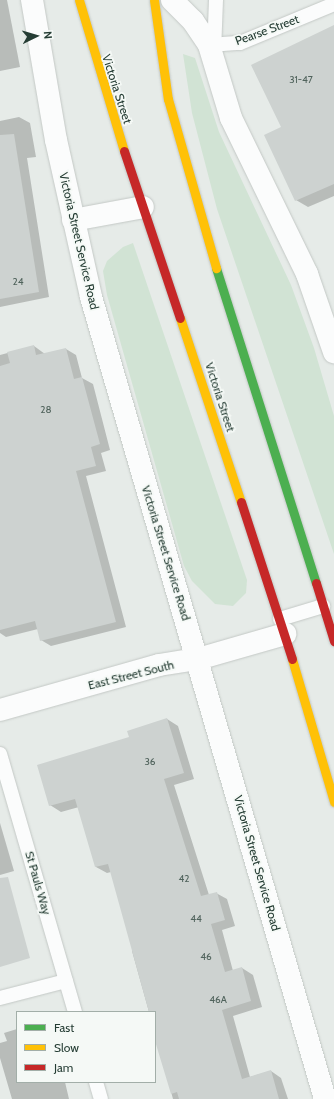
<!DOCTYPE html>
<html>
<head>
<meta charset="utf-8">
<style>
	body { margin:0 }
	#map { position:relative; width:334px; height:1099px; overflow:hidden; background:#e6ebe8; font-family:Cabin,sans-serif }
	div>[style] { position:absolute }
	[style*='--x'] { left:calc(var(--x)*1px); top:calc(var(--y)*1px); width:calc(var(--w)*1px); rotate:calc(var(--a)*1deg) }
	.green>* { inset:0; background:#d1e3d4 }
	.shadow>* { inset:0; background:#0003 }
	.building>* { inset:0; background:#cdd2d0 }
	.roads { filter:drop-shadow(0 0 1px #c3c8c5) drop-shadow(0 0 1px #c3c8c5) }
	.lane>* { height:14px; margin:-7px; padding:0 7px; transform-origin:7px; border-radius:7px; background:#fbfcfc }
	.street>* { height:22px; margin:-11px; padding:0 11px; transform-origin:11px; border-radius:11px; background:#fbfcfc }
	.fast>* { height:9px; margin:-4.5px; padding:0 4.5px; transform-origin:4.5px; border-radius:4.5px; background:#4caf50 }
	.slow>* { height:9px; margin:-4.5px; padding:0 4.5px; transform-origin:4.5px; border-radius:4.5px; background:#ffc107 }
	.jam>* { height:9px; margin:-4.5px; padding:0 4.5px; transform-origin:4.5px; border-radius:4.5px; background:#c62828 }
	span { translate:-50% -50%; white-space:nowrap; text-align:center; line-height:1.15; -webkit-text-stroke:3.5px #f5f9f6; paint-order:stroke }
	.number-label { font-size:10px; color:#50635c }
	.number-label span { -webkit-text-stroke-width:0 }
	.street-label { font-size:12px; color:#253d34 }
	.legend { position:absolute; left:16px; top:1011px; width:140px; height:72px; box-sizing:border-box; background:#f5f9f6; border:1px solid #a2aea8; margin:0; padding:5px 7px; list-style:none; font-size:12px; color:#253d34 }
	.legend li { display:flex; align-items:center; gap:8px; height:20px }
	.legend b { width:20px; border:1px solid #a2aea8 }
	.north { position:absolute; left:16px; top:16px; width:40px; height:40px; -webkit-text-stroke:3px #f5f9f6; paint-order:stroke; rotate:85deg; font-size:11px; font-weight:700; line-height:16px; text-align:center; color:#253d34 }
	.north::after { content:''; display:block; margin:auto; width:14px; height:18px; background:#253d34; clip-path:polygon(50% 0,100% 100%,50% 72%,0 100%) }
</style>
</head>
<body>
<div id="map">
	<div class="green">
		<div style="clip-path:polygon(183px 54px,195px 58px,219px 132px,291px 285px,314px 348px,334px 416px,334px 554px,217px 209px,192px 113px)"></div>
		<div style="clip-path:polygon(133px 243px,247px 580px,246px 593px,233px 606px,215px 604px,192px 581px,184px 566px,107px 295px,103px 271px,107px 261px,123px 247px)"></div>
	</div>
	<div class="shadow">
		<div style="clip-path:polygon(0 0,7px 0,20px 67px,0 71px)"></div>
		<div style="clip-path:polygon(334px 26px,334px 196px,308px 207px,296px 200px,282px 127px)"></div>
		<div style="clip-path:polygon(19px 117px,30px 123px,36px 157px,27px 158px,49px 297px,0 307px,0 121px)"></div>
		<div style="clip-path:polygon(34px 346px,45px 354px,66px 349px,76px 355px,82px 378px,93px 384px,110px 450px,101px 453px,106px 471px,86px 476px,126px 627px,51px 646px,41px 640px,38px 629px,6px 637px,0 633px,0 355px)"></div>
		<div style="clip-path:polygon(167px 719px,178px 726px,194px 779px,174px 785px,209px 895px,216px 893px,227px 899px,235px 926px,222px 930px,233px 971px,242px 968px,253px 975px,262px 1007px,233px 1016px,250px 1077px,271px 1071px,281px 1078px,288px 1099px,173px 1099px,155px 1033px,155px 1012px,149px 1012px,132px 951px,135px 950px,111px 872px,107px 873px,96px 867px,79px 807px,61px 812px,50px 805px,130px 738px)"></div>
		<div style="clip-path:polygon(0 823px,14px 871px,0 875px)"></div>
		<div style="clip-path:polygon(17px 1029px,17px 1082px,65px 1082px,69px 1099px,12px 1099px,0 1058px,0 1043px,7px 1041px,4px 1033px)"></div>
	</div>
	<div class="building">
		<div style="clip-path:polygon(334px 25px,334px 184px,295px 201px,264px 135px,281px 127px,251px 65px)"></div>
		<div style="clip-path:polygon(14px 134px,39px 292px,0 299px,0 135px)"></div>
		<div style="clip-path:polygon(34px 345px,36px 355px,66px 348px,74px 379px,82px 377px,100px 444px,91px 447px,96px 466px,76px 471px,116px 622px,40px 641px,35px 621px,0 630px,0 366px,10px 363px,7px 352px)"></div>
		<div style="clip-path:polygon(167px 718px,184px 773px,164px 779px,201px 896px,217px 892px,225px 920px,211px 924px,225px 972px,242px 967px,251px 1001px,222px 1010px,242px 1079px,271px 1070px,279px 1099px,179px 1099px,177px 1092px,171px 1094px,155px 1041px,155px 1012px,149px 1012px,108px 864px,95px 867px,75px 799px,49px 806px,37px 765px,129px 737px,127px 731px)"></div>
		<div style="clip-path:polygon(8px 877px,30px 958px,0 967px,0 878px)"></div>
	</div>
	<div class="roads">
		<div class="lane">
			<div style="--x:209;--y:45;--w:31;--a:-4"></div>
			<div style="--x:240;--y:43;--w:102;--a:-22.5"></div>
			<div style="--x:214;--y:52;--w:52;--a:-87.8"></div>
			<div style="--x:280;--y:619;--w:45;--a:-16.8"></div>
			<div style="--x:0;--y:754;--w:269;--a:73.8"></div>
			<div style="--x:0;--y:998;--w:68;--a:-14.4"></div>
			<div style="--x:96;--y:1082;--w:18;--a:74"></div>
		</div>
		<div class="street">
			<div style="--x:32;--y:0;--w:142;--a:80.3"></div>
			<div style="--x:56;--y:140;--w:161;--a:77.4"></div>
			<div style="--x:91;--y:297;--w:835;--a:73.73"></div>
			<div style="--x:172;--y:0;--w:30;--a:45"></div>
			<div style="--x:193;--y:21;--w:29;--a:56"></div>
			<div style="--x:209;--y:45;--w:76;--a:73.2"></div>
			<div style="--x:231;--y:118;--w:174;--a:64"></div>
			<div style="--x:307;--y:274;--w:83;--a:70.9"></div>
			<div style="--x:73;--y:220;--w:71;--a:-10.5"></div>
			<div style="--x:0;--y:710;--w:165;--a:-15.8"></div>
			<div style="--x:159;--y:665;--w:39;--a:-9"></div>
			<div style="--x:198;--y:659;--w:91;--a:-16"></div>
		</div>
		<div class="fast">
			<div style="--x:216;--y:268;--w:330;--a:72.4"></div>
		</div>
		<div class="slow">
			<div style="--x:79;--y:0;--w:158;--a:73.4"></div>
			<div style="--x:154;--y:0;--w:100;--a:82"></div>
			<div style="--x:168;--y:99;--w:176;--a:74.1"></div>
			<div style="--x:180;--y:318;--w:194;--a:71.7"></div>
			<div style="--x:292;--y:659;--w:149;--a:73.6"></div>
		</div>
		<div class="jam">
			<div style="--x:124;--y:151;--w:176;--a:71.5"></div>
			<div style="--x:241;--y:502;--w:165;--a:72"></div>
			<div style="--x:316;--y:583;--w:61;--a:72.8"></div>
		</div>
	</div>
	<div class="number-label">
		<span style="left:301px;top:80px">31-47</span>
		<span style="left:18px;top:282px">24</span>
		<span style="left:46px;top:410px">28</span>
		<span style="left:150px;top:762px">36</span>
		<span style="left:184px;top:879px">42</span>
		<span style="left:196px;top:919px">44</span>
		<span style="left:206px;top:957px">46</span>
		<span style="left:218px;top:1000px">46A</span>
	</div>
	<div class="street-label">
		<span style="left:267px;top:30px;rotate:-20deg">Pearse Street</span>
		<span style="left:117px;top:89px;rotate:72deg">Victoria Street</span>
		<span style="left:79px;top:241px;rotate:77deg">Victoria Street Service Road</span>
		<span style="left:220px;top:397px;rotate:72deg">Victoria Street</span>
		<span style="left:166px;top:553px;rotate:73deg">Victoria Street Service Road</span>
		<span style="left:131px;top:675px;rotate:-14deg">East Street South</span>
		<span style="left:257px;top:863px;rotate:74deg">Victoria Street Service Road</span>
		<span style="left:38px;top:883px;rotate:74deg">St Pauls Way</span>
	</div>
	<ul class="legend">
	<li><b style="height:5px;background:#4caf50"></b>Fast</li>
	<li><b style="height:5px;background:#ffc107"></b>Slow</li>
	<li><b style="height:5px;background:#c62828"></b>Jam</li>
	</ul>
	<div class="north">N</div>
</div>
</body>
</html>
